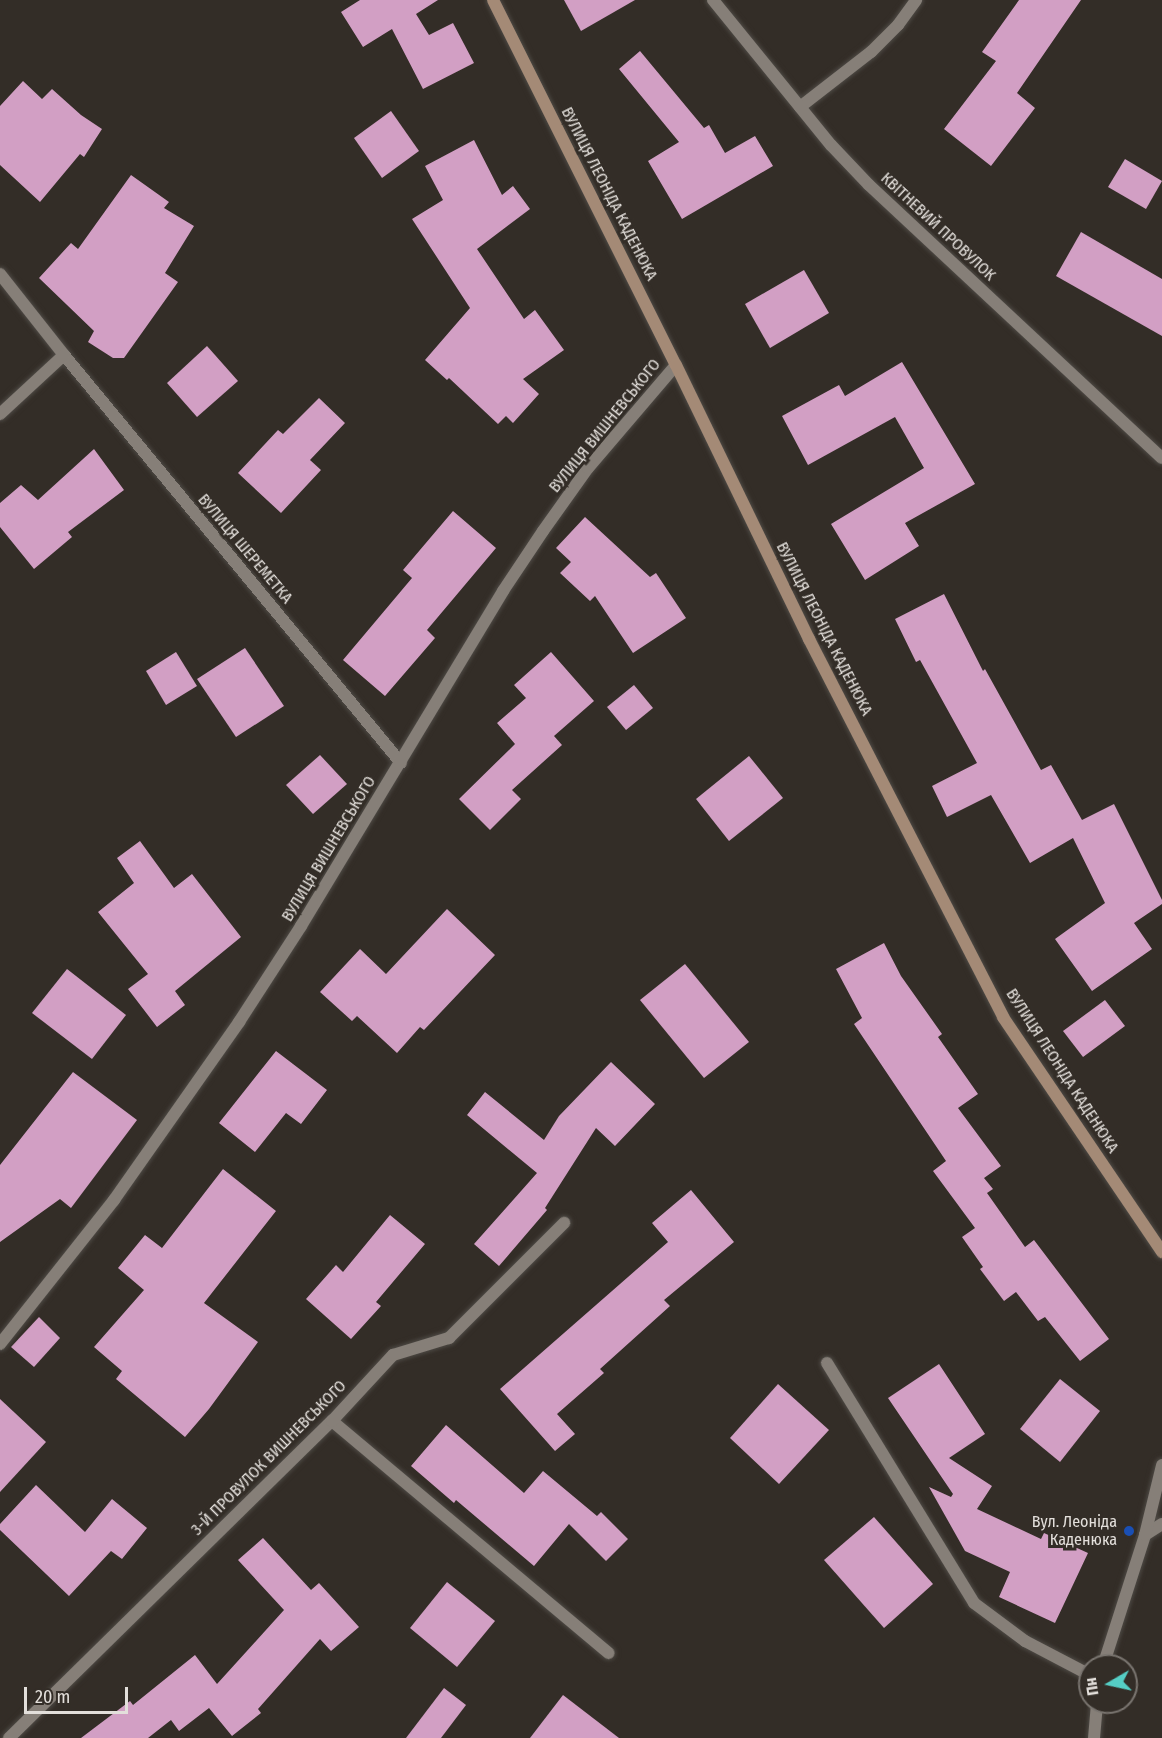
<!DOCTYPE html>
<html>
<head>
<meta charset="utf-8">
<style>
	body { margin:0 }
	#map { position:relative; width:1162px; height:1738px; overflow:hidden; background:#332d27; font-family:"Fira Sans Condensed",sans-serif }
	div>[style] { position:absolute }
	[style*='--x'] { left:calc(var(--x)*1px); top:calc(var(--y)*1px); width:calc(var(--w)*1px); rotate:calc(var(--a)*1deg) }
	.building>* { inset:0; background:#d29fc4 }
	.roads { filter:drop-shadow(0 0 2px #4e4a45) drop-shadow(0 0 2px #4e4a45) }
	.lane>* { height:12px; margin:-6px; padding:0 6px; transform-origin:6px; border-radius:6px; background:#867f78 }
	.street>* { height:12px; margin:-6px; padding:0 6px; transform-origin:6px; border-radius:6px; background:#867f78 }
	.secondary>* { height:12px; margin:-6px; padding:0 6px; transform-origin:6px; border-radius:6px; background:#a48a76 }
	.dots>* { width:16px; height:16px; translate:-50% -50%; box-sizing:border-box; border:3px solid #332d27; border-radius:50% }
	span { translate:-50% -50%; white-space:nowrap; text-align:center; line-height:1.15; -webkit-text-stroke:6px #332d27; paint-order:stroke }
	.street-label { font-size:16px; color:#e3dfdb }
	.poi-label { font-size:16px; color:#e3dfdb }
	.right { translate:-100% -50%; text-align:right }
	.north { position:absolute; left:1078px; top:1654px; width:60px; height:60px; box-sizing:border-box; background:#332d27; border:2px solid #79746f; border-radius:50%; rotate:261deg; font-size:16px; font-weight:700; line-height:24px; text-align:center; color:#e3dfdb }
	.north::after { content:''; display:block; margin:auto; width:21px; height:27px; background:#55cec5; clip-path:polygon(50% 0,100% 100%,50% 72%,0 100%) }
	.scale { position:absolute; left:24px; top:1687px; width:104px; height:27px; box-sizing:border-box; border:3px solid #e3dfdb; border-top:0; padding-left:8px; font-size:18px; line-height:21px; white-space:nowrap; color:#e3dfdb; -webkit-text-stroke:4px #332d27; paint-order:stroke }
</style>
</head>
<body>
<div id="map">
	<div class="building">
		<div style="clip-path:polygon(360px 0,438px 0,416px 14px,429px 35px,453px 23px,474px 63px,423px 89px,392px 29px,363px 47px,341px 12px)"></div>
		<div style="clip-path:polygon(564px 0,635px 0,581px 31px)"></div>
		<div style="clip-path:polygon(1019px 0,1081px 0,1017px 93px,1035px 108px,991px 166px,944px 129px,996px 61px,982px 52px)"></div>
		<div style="clip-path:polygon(640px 51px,704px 128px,709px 125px,725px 153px,755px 136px,773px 166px,682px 219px,648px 161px,679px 142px,619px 69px)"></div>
		<div style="clip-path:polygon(23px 81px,42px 99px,52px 89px,81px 115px,102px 129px,84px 157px,80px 154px,40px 202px,0 165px,0 106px)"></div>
		<div style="clip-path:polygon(391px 111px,419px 151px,382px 178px,354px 138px)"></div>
		<div style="clip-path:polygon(474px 140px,502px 195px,513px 186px,530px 209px,477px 249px,524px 319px,535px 310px,564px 350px,523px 379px,539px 394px,513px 423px,506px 416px,498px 424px,449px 378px,447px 380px,425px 360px,470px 308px,412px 219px,443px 200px,425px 166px)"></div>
		<div style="clip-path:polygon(1125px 159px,1162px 181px,1146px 209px,1108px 187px)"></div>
		<div style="clip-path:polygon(131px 175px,169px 202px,164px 208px,194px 226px,165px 273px,178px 282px,124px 358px,113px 358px,88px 342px,94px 331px,39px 278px,71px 243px,78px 249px)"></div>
		<div style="clip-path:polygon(1081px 232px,1162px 279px,1162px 336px,1056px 276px)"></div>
		<div style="clip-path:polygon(804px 270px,829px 313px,770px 348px,745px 304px)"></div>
		<div style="clip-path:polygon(207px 346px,238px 381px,197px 417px,167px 383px)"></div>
		<div style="clip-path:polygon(902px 362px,975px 484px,905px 523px,919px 546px,865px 580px,831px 524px,924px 468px,895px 417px,808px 465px,782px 416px,839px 385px,845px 396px)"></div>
		<div style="clip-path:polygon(319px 398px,345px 423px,310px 460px,321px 470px,281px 513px,238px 473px,278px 430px,283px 434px)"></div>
		<div style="clip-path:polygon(94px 449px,124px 490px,68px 532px,72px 537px,34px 569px,0 527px,0 503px,21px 485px,38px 500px)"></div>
		<div style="clip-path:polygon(453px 511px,496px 548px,427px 630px,435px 638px,385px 696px,343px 660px,412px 578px,403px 570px)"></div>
		<div style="clip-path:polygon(585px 517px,650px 577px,656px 573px,686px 618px,633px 653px,595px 596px,590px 601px,560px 573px,571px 562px,556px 548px)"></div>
		<div style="clip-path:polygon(944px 594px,983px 671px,985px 669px,1041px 770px,1051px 765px,1082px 820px,1114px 804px,1162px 900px,1162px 904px,1134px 923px,1152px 949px,1092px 991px,1055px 939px,1105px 903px,1073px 838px,1030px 863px,991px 795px,947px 817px,932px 786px,977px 763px,920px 660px,916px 662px,895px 619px)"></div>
		<div style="clip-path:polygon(245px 648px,284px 706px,236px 737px,197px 679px)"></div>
		<div style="clip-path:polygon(176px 652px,197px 686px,166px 705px,146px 671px)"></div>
		<div style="clip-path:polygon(551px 652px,594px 701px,554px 736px,562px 745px,512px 790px,521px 799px,490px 830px,459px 799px,515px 744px,497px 723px,526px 698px,514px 685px)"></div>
		<div style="clip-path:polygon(634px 685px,653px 708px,626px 730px,607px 707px)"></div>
		<div style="clip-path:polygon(320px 755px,347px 784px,313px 814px,286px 785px)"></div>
		<div style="clip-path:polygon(749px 756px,783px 798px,729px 841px,696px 799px)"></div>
		<div style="clip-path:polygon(140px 841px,174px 888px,192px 874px,241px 937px,175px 991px,185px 1005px,157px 1027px,128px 989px,148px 974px,98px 912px,134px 883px,117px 858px)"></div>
		<div style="clip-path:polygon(447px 909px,495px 955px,424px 1030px,420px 1027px,397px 1053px,357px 1016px,352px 1021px,320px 992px,360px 949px,386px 974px)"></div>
		<div style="clip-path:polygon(884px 943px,901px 976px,942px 1034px,938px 1037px,978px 1094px,958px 1108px,1001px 1166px,984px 1178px,993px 1189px,987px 1193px,1025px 1247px,1034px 1240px,1109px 1339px,1080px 1361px,1045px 1317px,1038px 1321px,1016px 1292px,1004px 1301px,980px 1269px,983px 1267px,962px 1237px,975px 1228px,933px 1171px,946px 1161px,854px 1024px,862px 1018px,836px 969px)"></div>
		<div style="clip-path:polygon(685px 964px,749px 1042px,704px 1078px,640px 1000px)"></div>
		<div style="clip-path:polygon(67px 969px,126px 1015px,92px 1059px,32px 1013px)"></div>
		<div style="clip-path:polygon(1105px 1000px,1125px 1026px,1083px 1057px,1063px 1031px)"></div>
		<div style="clip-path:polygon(276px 1051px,327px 1090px,301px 1124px,286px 1113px,255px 1152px,219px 1123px)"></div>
		<div style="clip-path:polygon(611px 1062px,655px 1104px,615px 1146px,596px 1128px,545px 1208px,547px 1210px,499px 1266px,474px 1244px,537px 1173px,467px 1115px,485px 1092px,544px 1140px,559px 1116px)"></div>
		<div style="clip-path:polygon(73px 1072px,137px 1120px,71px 1208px,60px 1199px,0 1242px,0 1165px)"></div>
		<div style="clip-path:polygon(223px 1169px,276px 1211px,204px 1303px,258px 1342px,209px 1409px,185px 1437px,116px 1379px,122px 1371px,94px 1347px,144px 1290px,118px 1268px,145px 1235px,162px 1248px)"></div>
		<div style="clip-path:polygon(691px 1190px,734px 1242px,664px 1300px,670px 1306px,600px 1369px,604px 1373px,557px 1414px,575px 1434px,555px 1451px,500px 1389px,668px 1242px,652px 1223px)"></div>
		<div style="clip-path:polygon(390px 1215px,425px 1244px,376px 1302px,381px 1306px,351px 1339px,306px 1299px,336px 1265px,343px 1272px)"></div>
		<div style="clip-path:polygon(39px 1317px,60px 1338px,34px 1367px,11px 1347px)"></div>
		<div style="clip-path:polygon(939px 1364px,985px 1434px,949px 1458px,992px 1486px,977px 1509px,1041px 1539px,1044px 1533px,1088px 1553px,1055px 1623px,999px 1597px,1010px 1572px,965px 1551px,929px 1487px,951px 1497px,953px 1494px,888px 1398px)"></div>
		<div style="clip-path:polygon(1060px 1379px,1100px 1411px,1060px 1462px,1020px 1429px)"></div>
		<div style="clip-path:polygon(778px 1384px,829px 1430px,779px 1484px,730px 1438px)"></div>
		<div style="clip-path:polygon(0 1399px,46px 1442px,0 1492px)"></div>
		<div style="clip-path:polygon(446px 1425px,524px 1493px,543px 1471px,597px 1516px,601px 1512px,628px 1539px,606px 1561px,569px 1524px,534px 1566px,456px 1500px,454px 1503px,411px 1466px)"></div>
		<div style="clip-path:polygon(36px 1485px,85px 1532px,112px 1499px,147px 1528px,122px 1559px,111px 1551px,69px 1596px,0 1530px,0 1524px)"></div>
		<div style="clip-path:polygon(874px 1517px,933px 1584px,884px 1628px,824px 1560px)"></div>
		<div style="clip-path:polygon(263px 1538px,311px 1590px,319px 1583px,359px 1627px,331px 1651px,320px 1639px,258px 1709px,261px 1713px,232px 1736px,209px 1708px,179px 1731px,171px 1720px,148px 1738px,81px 1738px,130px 1701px,133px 1705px,195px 1655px,217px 1684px,284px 1610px,238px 1560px)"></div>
		<div style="clip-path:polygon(447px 1582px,495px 1621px,457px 1667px,410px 1628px)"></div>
		<div style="clip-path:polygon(444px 1688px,466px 1705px,441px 1738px,406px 1738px)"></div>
		<div style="clip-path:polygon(563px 1695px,619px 1738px,530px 1738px)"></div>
	</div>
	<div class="roads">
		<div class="lane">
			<div style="--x:800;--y:107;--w:90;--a:-37.8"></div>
			<div style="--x:871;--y:52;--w:38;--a:-45"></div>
			<div style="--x:898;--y:25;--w:31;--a:-54"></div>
			<div style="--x:827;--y:1363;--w:281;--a:58.5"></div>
			<div style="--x:974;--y:1603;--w:64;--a:36.7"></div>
			<div style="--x:1025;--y:1641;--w:73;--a:27.6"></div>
			<div style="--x:332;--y:1421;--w:361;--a:40"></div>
			<div style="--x:1145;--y:1535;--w:20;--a:-33"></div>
		</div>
		<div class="street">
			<div style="--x:713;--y:0;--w:187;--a:50.9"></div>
			<div style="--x:831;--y:145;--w:55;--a:46.5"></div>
			<div style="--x:869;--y:185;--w:400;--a:43"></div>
			<div style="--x:0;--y:274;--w:103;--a:51.7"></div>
			<div style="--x:64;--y:355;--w:529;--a:50.44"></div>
			<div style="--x:0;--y:414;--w:87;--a:-42.7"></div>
			<div style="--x:0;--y:1344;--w:184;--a:-51.6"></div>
			<div style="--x:114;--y:1200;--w:218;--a:-54.9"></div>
			<div style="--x:239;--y:1022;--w:114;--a:-57.1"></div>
			<div style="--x:301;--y:926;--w:391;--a:-58.9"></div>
			<div style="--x:503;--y:591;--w:72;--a:-56.3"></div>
			<div style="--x:543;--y:531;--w:77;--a:-54.5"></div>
			<div style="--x:588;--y:468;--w:135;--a:-49.5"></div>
			<div style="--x:1103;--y:1666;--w:138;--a:-72.2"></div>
			<div style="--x:1145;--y:1535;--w:72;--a:-76.3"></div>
			<div style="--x:9;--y:1738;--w:453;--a:-44.5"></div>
			<div style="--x:332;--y:1421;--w:90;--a:-47.3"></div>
			<div style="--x:393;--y:1355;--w:59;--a:-16.9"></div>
			<div style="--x:449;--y:1338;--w:163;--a:-45"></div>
			<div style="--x:1094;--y:1738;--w:36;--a:-85"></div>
		</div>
		<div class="secondary">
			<div style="--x:493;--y:0;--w:408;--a:63.4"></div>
			<div style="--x:676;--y:365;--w:305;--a:64.1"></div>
			<div style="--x:809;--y:639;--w:425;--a:62.8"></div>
			<div style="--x:1003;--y:1017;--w:284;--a:55.9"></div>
		</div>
	</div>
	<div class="dots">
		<div style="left:1129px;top:1531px;background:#1a4fb4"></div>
	</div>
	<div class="street-label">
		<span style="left:609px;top:194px;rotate:63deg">ВУЛИЦЯ ЛЕОНІДА КАДЕНЮКА</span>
		<span style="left:938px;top:227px;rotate:43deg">КВІТНЕВИЙ ПРОВУЛОК</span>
		<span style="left:605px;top:426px;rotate:-51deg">ВУЛИЦЯ ВИШНЕВСЬКОГО</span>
		<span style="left:245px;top:549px;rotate:50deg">ВУЛИЦЯ ШЕРЕМЕТКА</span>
		<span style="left:824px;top:629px;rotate:63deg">ВУЛИЦЯ ЛЕОНІДА КАДЕНЮКА</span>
		<span style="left:329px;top:849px;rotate:-59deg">ВУЛИЦЯ ВИШНЕВСЬКОГО</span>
		<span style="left:1062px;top:1071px;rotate:57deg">ВУЛИЦЯ ЛЕОНІДА КАДЕНЮКА</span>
		<span style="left:269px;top:1458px;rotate:-45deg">3-Й ПРОВУЛОК ВИШНЕВСЬКОГО</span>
	</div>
	<div class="poi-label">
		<span class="right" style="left:1117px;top:1531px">Вул. Леоніда<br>Каденюка</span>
	</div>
	<div class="north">Пн</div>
	<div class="scale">20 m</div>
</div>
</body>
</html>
